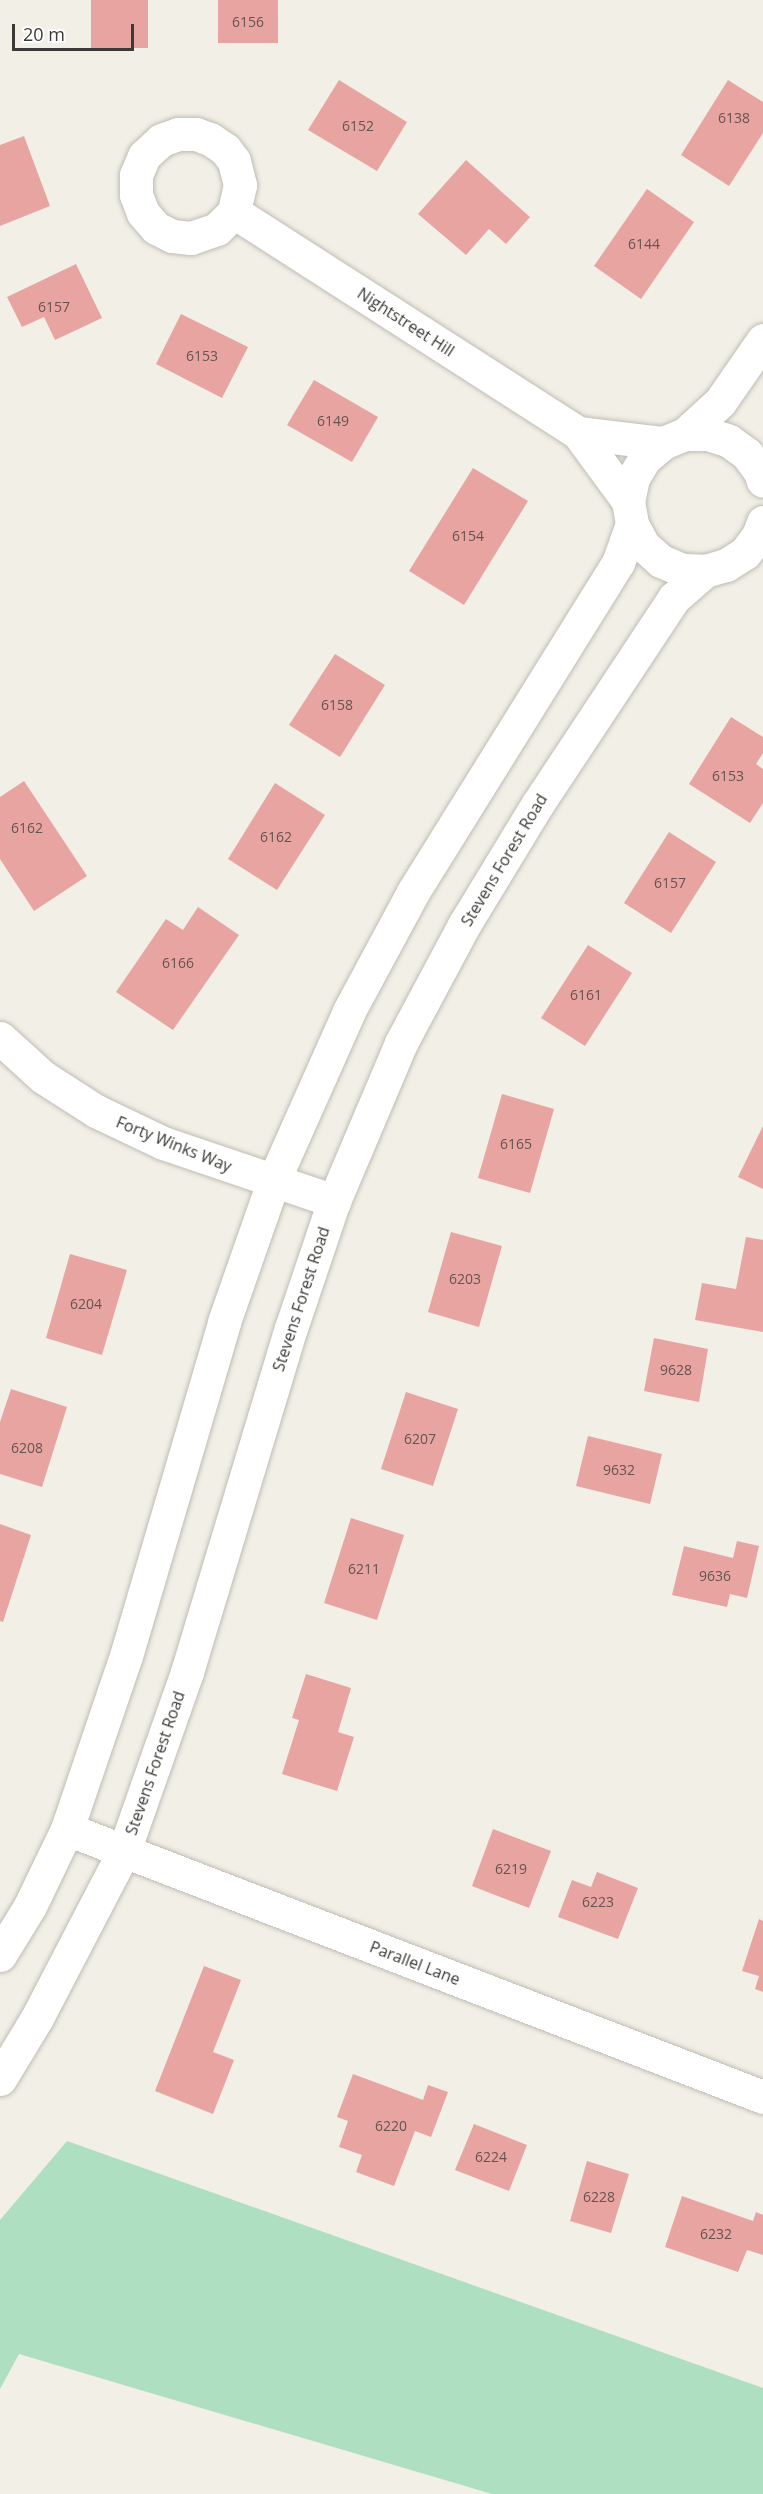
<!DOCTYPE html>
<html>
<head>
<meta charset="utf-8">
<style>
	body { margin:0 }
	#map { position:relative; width:763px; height:2494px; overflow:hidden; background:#f2efe7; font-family:"Open Sans",sans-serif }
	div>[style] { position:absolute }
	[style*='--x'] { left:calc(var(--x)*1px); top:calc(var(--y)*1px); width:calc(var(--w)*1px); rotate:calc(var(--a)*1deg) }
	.green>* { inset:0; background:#aedfc0 }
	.building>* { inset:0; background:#e8a4a0 }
	.roads { filter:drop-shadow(0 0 2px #bebcb3) drop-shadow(0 0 2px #bebcb3) }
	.minor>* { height:33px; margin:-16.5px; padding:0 16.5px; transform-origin:16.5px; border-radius:16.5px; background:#fff }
	.tertiary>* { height:33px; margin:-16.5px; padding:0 16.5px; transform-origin:16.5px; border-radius:16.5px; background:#fff }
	span { translate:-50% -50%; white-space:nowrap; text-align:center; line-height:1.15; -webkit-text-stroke:4.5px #fff; paint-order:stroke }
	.number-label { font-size:14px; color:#665450 }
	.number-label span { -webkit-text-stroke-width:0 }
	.street-label { font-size:16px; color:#3b3a36 }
	.scale { position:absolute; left:12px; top:24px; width:122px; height:27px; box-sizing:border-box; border:3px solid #3b3a36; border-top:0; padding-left:8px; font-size:18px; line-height:21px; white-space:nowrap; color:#3b3a36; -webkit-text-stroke:4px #fff; paint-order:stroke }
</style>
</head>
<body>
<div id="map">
	<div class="green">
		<div style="clip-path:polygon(67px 2141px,763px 2388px,763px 2494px,492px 2494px,19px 2354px,0 2389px,0 2220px)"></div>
	</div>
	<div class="building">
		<div style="clip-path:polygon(91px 0,148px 0,148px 48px,91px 48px)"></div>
		<div style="clip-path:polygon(218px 0,278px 0,278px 43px,218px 43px)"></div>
		<div style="clip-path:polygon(339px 80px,407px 122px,377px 171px,308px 130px)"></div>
		<div style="clip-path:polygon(728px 80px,763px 102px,763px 133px,729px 186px,681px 155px)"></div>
		<div style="clip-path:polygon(24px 136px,50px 206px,0 226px,0 145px)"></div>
		<div style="clip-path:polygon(466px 160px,530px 217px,506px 244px,489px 229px,466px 255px,418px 214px)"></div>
		<div style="clip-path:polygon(647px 189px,694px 222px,641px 299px,594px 266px)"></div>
		<div style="clip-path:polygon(76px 264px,102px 318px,55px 340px,44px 317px,22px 327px,7px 297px)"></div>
		<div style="clip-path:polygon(181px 314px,248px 347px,222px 398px,156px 364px)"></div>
		<div style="clip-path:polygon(314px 380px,378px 417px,352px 462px,287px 425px)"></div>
		<div style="clip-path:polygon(473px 468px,528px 501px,464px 605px,409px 571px)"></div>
		<div style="clip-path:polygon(335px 654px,385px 685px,340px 757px,289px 725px)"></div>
		<div style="clip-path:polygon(731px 717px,763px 737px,763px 753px,756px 764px,763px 769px,763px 803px,750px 823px,689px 784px)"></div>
		<div style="clip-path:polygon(24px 781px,87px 876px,34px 911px,0 859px,0 797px)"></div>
		<div style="clip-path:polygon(275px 783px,325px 815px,277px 890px,228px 859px)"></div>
		<div style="clip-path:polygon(669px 832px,716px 862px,671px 933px,624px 903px)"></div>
		<div style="clip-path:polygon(198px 907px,239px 935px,173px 1030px,116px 992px,166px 919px,183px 930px)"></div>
		<div style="clip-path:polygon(588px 945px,632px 973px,585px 1046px,541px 1018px)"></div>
		<div style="clip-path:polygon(502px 1094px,554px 1109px,530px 1193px,478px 1178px)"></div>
		<div style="clip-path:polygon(763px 1126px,763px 1189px,738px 1177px)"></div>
		<div style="clip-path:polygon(451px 1232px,502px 1246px,479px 1327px,428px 1312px)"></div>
		<div style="clip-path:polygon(746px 1237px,763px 1240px,763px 1332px,695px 1320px,702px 1283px,736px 1289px)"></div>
		<div style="clip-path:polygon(70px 1254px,127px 1270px,102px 1355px,46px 1338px)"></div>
		<div style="clip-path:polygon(654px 1338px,708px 1349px,699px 1402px,644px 1391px)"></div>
		<div style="clip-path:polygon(11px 1389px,67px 1407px,42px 1487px,0 1474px,0 1422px)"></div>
		<div style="clip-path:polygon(406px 1392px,458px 1409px,433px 1486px,381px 1469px)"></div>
		<div style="clip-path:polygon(588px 1436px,662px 1454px,650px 1504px,576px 1486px)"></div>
		<div style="clip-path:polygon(351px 1518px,404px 1535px,377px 1620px,324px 1603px)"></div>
		<div style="clip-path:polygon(0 1524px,31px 1535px,3px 1622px,0 1621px)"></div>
		<div style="clip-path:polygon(737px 1541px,759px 1546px,747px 1598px,730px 1594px,727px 1607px,672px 1595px,684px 1546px,733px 1558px)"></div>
		<div style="clip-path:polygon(306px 1674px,351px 1688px,338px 1732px,354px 1737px,337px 1791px,282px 1774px,299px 1720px,292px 1718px)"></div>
		<div style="clip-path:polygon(493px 1829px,551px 1851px,529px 1908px,472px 1886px)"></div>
		<div style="clip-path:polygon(597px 1872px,638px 1888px,618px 1939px,558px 1917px,572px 1880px,591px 1887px)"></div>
		<div style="clip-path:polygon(759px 1919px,763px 1921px,763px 1992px,755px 1989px,759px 1976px,742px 1971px)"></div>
		<div style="clip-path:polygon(204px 1966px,241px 1980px,213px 2052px,234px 2060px,213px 2114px,155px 2091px)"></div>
		<div style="clip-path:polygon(353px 2074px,423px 2100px,428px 2085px,448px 2092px,431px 2137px,415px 2131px,394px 2186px,356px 2172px,362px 2155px,339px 2147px,348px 2121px,337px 2117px)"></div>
		<div style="clip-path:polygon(474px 2124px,527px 2145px,509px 2191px,455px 2170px)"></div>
		<div style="clip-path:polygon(587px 2161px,629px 2174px,611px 2233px,570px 2221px)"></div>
		<div style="clip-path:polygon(682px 2196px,753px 2221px,756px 2212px,763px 2215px,763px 2255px,747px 2250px,738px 2272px,665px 2247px)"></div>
	</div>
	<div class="roads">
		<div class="minor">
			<div style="--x:234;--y:212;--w:24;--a:135"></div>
			<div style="--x:217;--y:229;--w:28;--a:161"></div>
			<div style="--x:191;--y:238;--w:19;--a:-174"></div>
			<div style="--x:172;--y:236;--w:18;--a:-153"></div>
			<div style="--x:156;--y:228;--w:20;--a:-131"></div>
			<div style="--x:143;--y:213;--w:19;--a:-111"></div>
			<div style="--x:136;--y:195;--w:20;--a:-90"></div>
			<div style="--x:136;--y:175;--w:21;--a:-67"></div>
			<div style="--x:144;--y:156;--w:23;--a:-43"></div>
			<div style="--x:161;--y:140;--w:18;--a:-19"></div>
			<div style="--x:178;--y:134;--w:18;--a:0"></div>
			<div style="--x:196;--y:134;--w:15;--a:20"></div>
			<div style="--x:210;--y:139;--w:18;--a:34"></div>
			<div style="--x:225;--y:149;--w:15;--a:53"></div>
			<div style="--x:234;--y:161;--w:25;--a:76"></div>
			<div style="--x:240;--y:185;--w:28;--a:103"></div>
			<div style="--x:234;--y:212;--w:409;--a:32.7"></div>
			<div style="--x:628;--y:501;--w:84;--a:-126.3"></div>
			<div style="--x:578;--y:433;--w:86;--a:6.7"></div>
			<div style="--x:0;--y:1038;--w:58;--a:42.2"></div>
			<div style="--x:43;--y:1077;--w:63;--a:32.7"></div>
			<div style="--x:96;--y:1111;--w:74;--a:25.5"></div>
			<div style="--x:163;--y:1143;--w:181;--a:18.7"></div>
			<div style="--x:67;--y:1829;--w:746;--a:21.06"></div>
		</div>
		<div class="tertiary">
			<div style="--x:763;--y:340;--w:75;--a:124.7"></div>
			<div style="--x:720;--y:402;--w:47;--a:137.6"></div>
			<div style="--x:685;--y:434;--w:24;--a:158"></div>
			<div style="--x:663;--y:443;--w:23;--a:140"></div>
			<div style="--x:645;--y:458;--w:23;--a:121"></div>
			<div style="--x:633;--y:478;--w:24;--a:102"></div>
			<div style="--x:628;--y:501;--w:23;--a:80"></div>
			<div style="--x:632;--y:524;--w:24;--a:62"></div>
			<div style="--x:643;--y:545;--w:24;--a:42"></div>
			<div style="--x:661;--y:561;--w:23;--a:23"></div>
			<div style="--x:682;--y:570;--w:23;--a:2"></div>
			<div style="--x:705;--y:571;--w:22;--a:-16"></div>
			<div style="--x:726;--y:565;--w:22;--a:-32"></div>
			<div style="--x:745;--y:553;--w:21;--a:-53"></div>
			<div style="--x:758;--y:536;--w:15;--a:-70"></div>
			<div style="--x:685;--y:434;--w:23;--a:0"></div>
			<div style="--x:708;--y:434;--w:22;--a:18"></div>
			<div style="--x:729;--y:441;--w:22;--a:36"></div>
			<div style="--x:747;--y:454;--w:22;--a:54"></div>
			<div style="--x:760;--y:472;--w:9;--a:72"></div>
			<div style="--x:0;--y:1955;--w:57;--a:-58.5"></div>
			<div style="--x:30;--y:1906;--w:85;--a:-64.3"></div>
			<div style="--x:67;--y:1829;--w:183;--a:-71.2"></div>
			<div style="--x:126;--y:1656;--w:348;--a:-73.6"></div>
			<div style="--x:224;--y:1322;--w:148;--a:-70.7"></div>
			<div style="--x:273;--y:1182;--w:187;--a:-66"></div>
			<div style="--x:349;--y:1011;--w:135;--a:-61.7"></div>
			<div style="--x:413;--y:892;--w:388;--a:-58.1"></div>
			<div style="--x:618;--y:563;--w:41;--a:-70.3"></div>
			<div style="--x:0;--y:2079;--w:71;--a:-58.8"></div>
			<div style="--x:37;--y:2018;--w:188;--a:-62.5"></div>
			<div style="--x:124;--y:1851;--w:190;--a:-70.6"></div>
			<div style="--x:187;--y:1672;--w:359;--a:-73.2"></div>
			<div style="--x:291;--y:1328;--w:134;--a:-71.3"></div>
			<div style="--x:334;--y:1201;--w:172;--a:-67"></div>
			<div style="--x:401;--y:1043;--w:134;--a:-61.9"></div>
			<div style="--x:464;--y:925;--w:140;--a:-58.7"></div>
			<div style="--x:537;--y:805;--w:248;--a:-56.5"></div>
			<div style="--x:674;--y:598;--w:41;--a:-41.1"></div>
		</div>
	</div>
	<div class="number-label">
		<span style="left:248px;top:22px">6156</span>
		<span style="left:734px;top:118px">6138</span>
		<span style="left:358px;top:126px">6152</span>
		<span style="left:644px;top:244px">6144</span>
		<span style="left:54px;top:307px">6157</span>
		<span style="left:202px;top:356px">6153</span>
		<span style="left:333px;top:421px">6149</span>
		<span style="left:468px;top:536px">6154</span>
		<span style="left:337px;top:705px">6158</span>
		<span style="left:728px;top:776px">6153</span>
		<span style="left:27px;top:828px">6162</span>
		<span style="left:276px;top:837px">6162</span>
		<span style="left:670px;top:883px">6157</span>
		<span style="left:178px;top:963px">6166</span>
		<span style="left:586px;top:995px">6161</span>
		<span style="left:516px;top:1144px">6165</span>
		<span style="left:465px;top:1279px">6203</span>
		<span style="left:86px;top:1304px">6204</span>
		<span style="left:676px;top:1370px">9628</span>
		<span style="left:420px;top:1439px">6207</span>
		<span style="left:27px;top:1448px">6208</span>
		<span style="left:619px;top:1470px">9632</span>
		<span style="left:364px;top:1569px">6211</span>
		<span style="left:715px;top:1576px">9636</span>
		<span style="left:511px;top:1869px">6219</span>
		<span style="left:598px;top:1902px">6223</span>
		<span style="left:391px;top:2126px">6220</span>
		<span style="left:491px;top:2157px">6224</span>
		<span style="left:599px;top:2197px">6228</span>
		<span style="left:716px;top:2234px">6232</span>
	</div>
	<div class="street-label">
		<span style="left:406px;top:322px;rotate:33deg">Nightstreet Hill</span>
		<span style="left:504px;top:860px;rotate:-59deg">Stevens Forest Road</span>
		<span style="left:174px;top:1144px;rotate:22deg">Forty Winks Way</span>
		<span style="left:301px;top:1299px;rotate:-72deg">Stevens Forest Road</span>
		<span style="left:155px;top:1763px;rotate:-71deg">Stevens Forest Road</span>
		<span style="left:415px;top:1963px;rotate:21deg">Parallel Lane</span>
	</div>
	<div class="scale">20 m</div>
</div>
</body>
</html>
